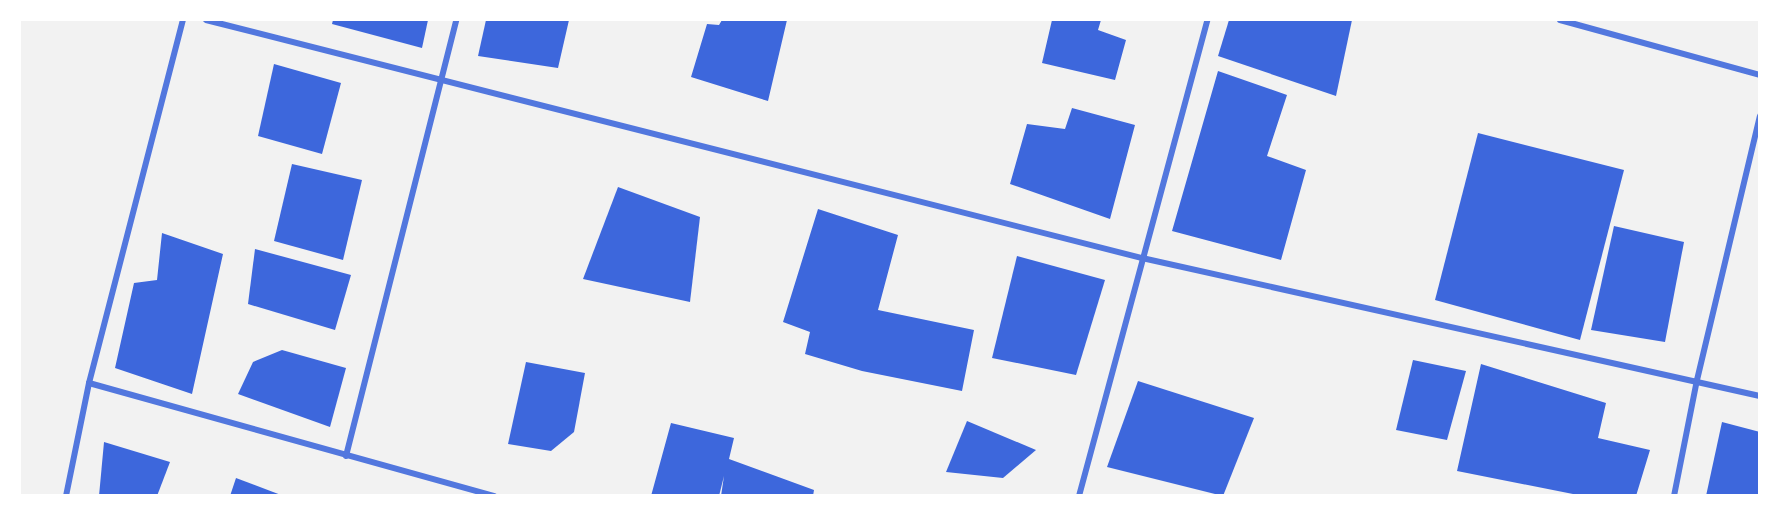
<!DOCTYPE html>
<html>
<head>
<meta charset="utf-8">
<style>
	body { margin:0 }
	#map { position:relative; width:1779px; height:515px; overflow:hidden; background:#f2f2f2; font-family:Roboto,sans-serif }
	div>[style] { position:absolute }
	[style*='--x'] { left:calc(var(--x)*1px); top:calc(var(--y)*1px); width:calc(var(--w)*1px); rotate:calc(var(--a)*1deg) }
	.building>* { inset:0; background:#3d67dc }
	.minor>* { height:6px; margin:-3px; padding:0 3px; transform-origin:3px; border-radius:3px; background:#5277de }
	span { translate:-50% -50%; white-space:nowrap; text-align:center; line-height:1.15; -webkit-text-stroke:6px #fff; paint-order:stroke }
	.frame { position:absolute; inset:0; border:21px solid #fff; pointer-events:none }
</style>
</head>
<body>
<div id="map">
	<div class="building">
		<div style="clip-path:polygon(333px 20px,428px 20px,422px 48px,332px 24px)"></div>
		<div style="clip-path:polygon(486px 20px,569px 20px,558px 68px,478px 56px)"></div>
		<div style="clip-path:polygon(722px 20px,787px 20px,768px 101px,691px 77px,707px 24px,719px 25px)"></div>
		<div style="clip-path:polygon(1052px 20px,1101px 20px,1098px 30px,1126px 40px,1115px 80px,1042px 63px)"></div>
		<div style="clip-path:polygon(1229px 20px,1352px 20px,1336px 96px,1218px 56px)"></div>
		<div style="clip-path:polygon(274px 64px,341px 83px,322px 154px,258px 136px)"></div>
		<div style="clip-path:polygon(1218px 71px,1287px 95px,1267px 156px,1306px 170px,1281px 260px,1172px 231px)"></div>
		<div style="clip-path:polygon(1072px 108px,1135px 125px,1110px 219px,1010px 184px,1027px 124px,1065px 129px)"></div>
		<div style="clip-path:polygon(1478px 133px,1624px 170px,1580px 340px,1435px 300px)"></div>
		<div style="clip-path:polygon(292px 164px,362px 180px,343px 260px,274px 241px)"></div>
		<div style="clip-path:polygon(618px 187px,700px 217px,690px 302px,583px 279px)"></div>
		<div style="clip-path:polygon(818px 209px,898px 235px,878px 310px,974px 330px,962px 391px,862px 371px,805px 354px,810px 332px,783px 322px)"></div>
		<div style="clip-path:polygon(1614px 226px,1684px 242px,1665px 342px,1591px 330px)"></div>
		<div style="clip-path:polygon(162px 233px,223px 254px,192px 394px,115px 368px,134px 283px,157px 280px)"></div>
		<div style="clip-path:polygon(255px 249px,351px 275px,335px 330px,248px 304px)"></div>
		<div style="clip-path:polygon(1017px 256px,1105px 280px,1076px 375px,992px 358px)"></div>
		<div style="clip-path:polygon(282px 350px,346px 368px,330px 427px,238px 394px,253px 362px)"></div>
		<div style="clip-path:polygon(1413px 360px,1466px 371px,1447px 440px,1396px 430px)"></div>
		<div style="clip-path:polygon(526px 362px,585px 373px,574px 432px,551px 451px,508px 444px)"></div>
		<div style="clip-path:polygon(1481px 364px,1606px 403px,1598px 438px,1650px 450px,1636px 496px,1583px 496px,1457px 471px)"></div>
		<div style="clip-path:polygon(1138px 381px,1254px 418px,1223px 496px,1107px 467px)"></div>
		<div style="clip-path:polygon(967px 421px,1036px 450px,1003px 478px,946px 472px)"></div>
		<div style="clip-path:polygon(1722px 422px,1760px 432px,1760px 496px,1706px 496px)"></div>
		<div style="clip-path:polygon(671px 423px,734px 438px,729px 459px,814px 490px,813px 496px,721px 496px,724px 476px,719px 496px,651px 496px)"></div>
		<div style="clip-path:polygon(104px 442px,170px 462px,157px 496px,99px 496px)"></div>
		<div style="clip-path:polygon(236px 478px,281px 495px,281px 496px,230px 496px)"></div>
	</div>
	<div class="minor">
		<div style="--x:206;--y:20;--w:966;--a:14.27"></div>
		<div style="--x:1142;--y:258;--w:633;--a:12.59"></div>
		<div style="--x:1560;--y:20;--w:207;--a:15.4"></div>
		<div style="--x:89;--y:383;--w:421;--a:15.6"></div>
		<div style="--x:346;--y:456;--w:450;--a:-75.8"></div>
		<div style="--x:66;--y:496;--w:115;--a:-78.5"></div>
		<div style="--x:89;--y:383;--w:375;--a:-75.5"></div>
		<div style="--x:1079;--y:496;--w:493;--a:-74.9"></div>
		<div style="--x:1674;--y:496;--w:118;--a:-78.8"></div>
		<div style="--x:1697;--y:380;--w:271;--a:-76.6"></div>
	</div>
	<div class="frame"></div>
</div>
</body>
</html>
